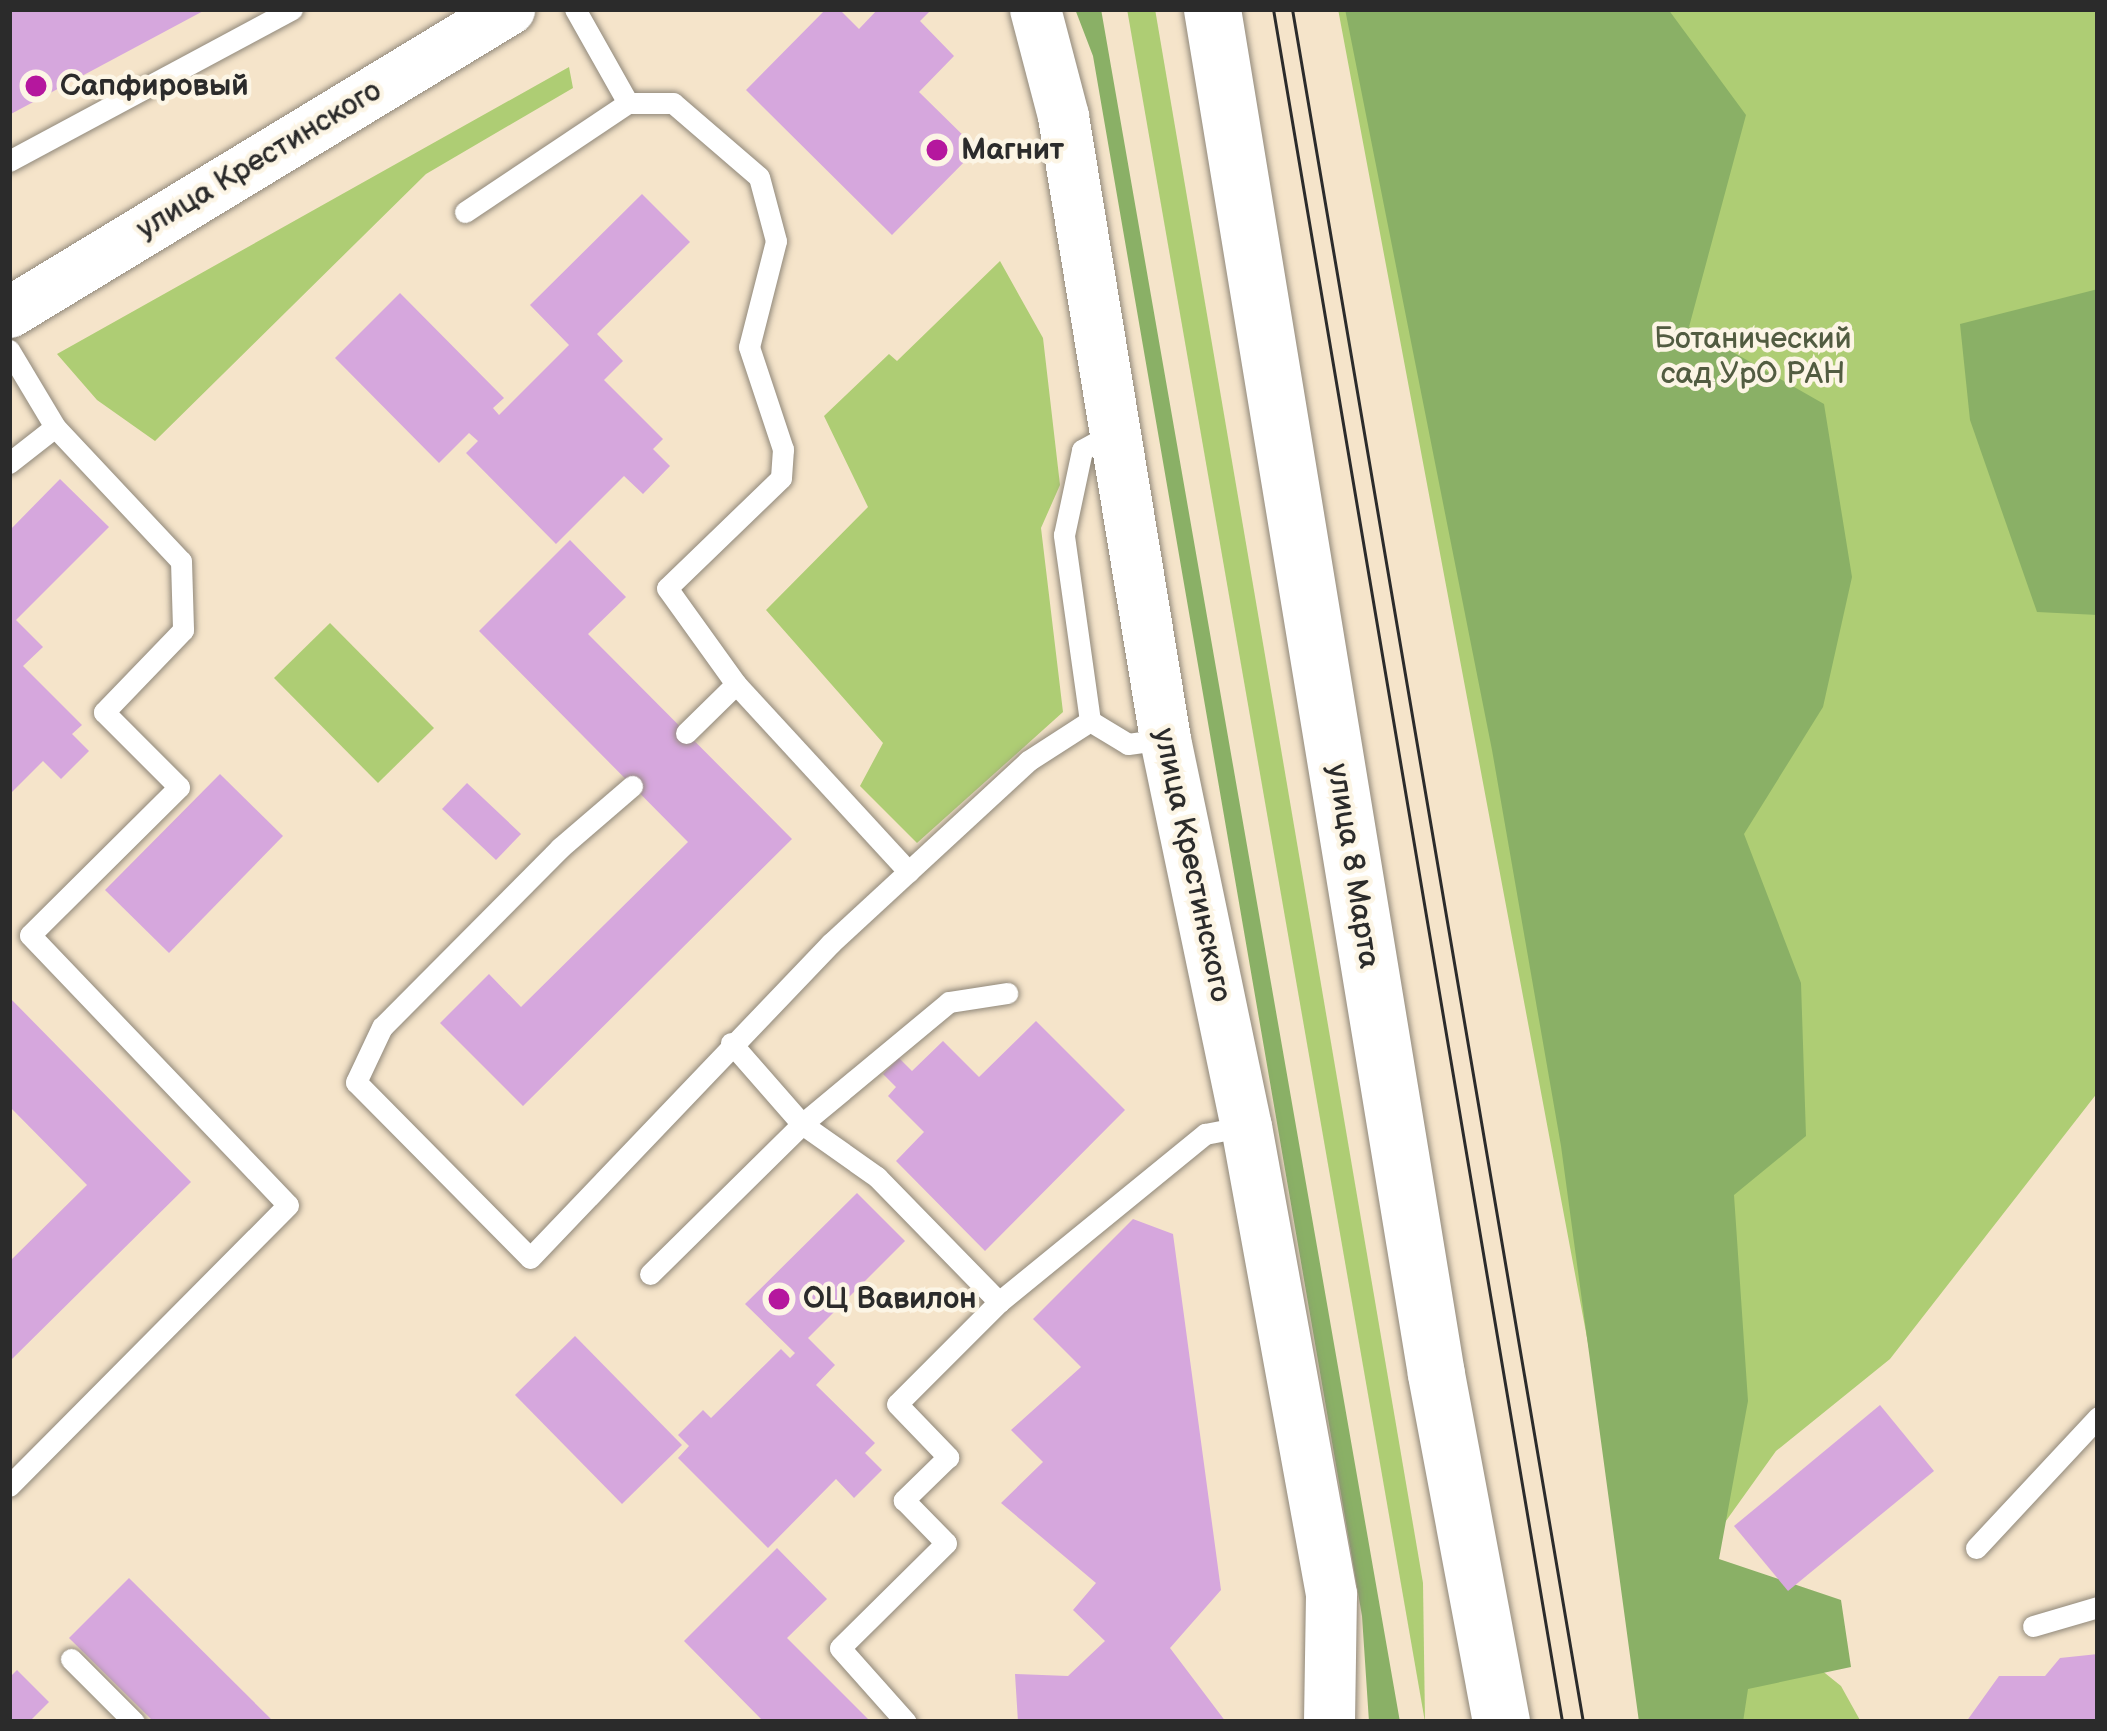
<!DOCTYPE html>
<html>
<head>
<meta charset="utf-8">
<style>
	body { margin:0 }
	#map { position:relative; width:2107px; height:1731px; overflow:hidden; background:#f5e4ca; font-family:"Balsamiq Sans",sans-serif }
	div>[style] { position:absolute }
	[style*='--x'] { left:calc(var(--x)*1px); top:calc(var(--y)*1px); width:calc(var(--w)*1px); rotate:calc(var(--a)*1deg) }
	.green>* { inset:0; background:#aecd74 }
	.forest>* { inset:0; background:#8ab066 }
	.building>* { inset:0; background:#d6a7dd }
	.roads { filter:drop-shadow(0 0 3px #90887a) drop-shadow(0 0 3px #90887a) }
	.service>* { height:21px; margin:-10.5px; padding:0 10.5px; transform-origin:10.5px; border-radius:10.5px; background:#fff }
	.tertiary>* { height:51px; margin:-25.5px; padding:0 25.5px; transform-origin:25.5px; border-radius:25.5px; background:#fff }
	.secondary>* { height:57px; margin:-28.5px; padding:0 28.5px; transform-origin:28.5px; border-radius:28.5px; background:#fff }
	.tram>* { height:3px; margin:-1.5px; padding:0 1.5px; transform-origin:1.5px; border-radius:1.5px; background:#2b2b2b }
	.dots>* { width:33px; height:33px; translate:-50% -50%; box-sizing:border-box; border:6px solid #fcf5e5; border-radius:50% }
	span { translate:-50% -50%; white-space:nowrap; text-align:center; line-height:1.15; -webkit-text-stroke:9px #fcf5e5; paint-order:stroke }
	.poi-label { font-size:30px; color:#2b2b2b; font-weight:700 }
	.left { translate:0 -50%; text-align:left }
	.street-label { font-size:30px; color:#2b2b2b }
	.park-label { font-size:30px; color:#525c41 }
	.frame { position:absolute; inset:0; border:12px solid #2b2b2b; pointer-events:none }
</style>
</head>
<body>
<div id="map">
	<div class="green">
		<div style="clip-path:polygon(1127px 9px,1155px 9px,1423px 1583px,1425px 1722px)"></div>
		<div style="clip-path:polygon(1338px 9px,2098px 9px,2098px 1092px,1890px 1359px,1776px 1451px,1693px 1567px,1841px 1686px,1861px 1722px,1659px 1722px)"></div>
		<div style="clip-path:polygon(569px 67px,573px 88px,426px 174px,155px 441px,97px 400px,57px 354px)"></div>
		<div style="clip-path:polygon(1000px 261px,1043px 338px,1060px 485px,1041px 528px,1063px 712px,917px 843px,860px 786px,883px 743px,766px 610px,868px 507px,824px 416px,889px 354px,897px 361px)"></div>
		<div style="clip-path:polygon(330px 623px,434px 728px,378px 783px,274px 678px)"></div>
	</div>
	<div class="forest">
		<div style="clip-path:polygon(1075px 9px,1101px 9px,1400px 1722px,1369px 1722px,1362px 1616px,1093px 56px)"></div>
		<div style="clip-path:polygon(1345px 9px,1668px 9px,1746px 115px,1689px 327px,1824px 404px,1852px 577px,1823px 707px,1744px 834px,1801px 983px,1806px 1136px,1734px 1195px,1748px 1401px,1719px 1559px,1841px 1600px,1851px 1667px,1748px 1689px,1743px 1722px,1639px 1722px,1561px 1146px,1492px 750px)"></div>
		<div style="clip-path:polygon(2098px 289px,2098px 615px,2037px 612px,1970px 420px,1960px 324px)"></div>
	</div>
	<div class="building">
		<div style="clip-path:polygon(9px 9px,207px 9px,9px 115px)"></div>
		<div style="clip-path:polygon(826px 9px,839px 9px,859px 29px,878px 9px,932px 9px,920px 21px,954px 56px,919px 92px,977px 149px,892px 235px,746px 90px)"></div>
		<div style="clip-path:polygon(642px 194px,690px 242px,597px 334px,623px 361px,604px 380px,663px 439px,653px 449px,670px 466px,643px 494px,624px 476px,556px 544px,466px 453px,478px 441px,469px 433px,439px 463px,335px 358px,400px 293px,504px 398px,493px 408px,499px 415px,569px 345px,530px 305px)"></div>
		<div style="clip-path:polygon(60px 479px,109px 527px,16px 620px,43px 647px,23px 666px,82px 725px,72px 734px,89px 751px,61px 779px,43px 761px,9px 795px,9px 531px)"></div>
		<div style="clip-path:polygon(570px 540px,626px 597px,588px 634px,792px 839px,523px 1106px,440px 1023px,489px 974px,521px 1007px,688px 842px,479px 631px)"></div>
		<div style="clip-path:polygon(220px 774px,283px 836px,169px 953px,105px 890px)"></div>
		<div style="clip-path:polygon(467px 783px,521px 834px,496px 860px,442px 809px)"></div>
		<div style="clip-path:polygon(9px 997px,191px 1182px,9px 1362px,9px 1262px,87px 1185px,9px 1106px)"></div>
		<div style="clip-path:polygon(1036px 1021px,1125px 1110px,985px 1251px,896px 1161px,924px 1132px,888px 1096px,896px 1087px,883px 1074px,899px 1058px,912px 1071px,943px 1041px,979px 1077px)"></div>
		<div style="clip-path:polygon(857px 1193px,905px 1241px,808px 1338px,835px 1365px,816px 1385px,875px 1443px,865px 1453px,882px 1470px,854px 1498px,836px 1479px,768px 1548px,678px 1458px,689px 1446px,678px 1435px,703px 1410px,711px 1418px,781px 1349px,790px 1358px,795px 1353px,745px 1304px)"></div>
		<div style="clip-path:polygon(1133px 1219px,1173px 1234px,1221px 1590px,1170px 1648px,1226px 1722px,1018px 1722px,1015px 1674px,1068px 1676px,1105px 1641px,1073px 1610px,1096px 1583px,1001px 1503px,1043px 1462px,1011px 1430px,1081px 1367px,1033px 1319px)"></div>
		<div style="clip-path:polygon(575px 1336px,682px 1445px,622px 1504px,515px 1395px)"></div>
		<div style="clip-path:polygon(1880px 1405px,1934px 1471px,1788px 1591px,1734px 1526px)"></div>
		<div style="clip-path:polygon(777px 1548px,827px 1599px,787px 1638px,871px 1722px,764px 1722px,684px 1641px)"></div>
		<div style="clip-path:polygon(129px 1578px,274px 1722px,154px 1722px,69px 1638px)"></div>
		<div style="clip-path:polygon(2098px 1654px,2098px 1722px,1966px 1722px,1999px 1676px,2045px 1676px,2060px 1658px)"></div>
		<div style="clip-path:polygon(17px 1670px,49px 1702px,29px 1722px,9px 1722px,9px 1678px)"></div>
	</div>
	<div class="roads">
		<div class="service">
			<div style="--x:575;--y:9;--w:108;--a:60.6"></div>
			<div style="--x:628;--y:103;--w:45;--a:0"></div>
			<div style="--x:673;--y:103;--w:113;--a:40.7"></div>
			<div style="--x:759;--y:177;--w:66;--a:75.1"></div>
			<div style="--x:776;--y:241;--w:109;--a:104.3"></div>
			<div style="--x:749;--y:347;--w:108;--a:71.6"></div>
			<div style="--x:783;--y:449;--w:29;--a:94"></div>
			<div style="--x:781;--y:478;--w:158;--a:136"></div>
			<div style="--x:667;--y:588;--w:118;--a:54.3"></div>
			<div style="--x:9;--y:161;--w:321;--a:-28.2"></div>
			<div style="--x:465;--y:212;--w:196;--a:-33.8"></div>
			<div style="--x:9;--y:350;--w:90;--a:59.1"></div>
			<div style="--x:55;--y:427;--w:184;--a:46.8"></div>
			<div style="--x:181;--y:561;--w:69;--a:88.3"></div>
			<div style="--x:183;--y:630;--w:114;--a:133.9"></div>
			<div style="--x:104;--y:712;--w:106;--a:45"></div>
			<div style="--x:179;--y:787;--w:210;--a:135.2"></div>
			<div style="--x:30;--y:935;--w:373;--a:46.3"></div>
			<div style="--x:288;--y:1205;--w:396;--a:134.8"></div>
			<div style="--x:9;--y:463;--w:58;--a:-38"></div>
			<div style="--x:1090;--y:721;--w:188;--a:-98"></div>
			<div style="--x:1064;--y:535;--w:87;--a:-78"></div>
			<div style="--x:1082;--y:450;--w:37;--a:-29"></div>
			<div style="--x:686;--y:733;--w:70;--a:-44.4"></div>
			<div style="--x:736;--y:684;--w:255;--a:47.4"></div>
			<div style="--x:632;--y:786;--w:95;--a:139.3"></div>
			<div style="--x:560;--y:848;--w:252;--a:134.8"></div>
			<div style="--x:382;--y:1027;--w:61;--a:115.3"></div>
			<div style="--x:356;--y:1082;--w:247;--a:45.3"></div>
			<div style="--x:530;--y:1258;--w:436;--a:-46.3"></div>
			<div style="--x:831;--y:943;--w:268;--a:-42.7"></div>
			<div style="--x:1028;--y:761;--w:74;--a:-32.8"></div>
			<div style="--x:1090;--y:721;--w:44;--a:31.2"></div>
			<div style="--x:1128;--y:744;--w:36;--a:-8"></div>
			<div style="--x:731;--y:1043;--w:108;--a:48.8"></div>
			<div style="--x:802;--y:1124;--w:92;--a:35.2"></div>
			<div style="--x:877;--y:1177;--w:175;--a:45.7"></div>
			<div style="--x:999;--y:1302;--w:144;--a:135"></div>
			<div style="--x:897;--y:1404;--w:74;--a:46.1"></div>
			<div style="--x:948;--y:1457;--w:62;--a:135.7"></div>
			<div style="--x:904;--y:1500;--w:60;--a:45.7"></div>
			<div style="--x:946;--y:1543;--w:149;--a:135.3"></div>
			<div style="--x:840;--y:1648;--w:99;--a:48.3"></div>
			<div style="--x:650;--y:1274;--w:214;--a:-44.6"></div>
			<div style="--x:802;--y:1124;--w:191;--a:-39.7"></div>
			<div style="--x:949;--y:1002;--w:59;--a:-8.8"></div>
			<div style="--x:999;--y:1302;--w:266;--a:-39.2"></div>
			<div style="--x:1205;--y:1134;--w:42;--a:-11"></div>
			<div style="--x:1976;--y:1548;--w:179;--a:-47"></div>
			<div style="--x:2033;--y:1626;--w:68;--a:-16.3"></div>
			<div style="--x:71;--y:1659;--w:89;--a:45"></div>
		</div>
		<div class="tertiary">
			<div style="--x:1035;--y:9;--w:111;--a:75.3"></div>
			<div style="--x:1063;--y:116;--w:631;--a:80.7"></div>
			<div style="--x:1165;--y:739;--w:395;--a:78.2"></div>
			<div style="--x:1246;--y:1126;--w:476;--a:79.7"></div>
			<div style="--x:1331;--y:1594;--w:128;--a:90.9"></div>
			<div style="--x:9;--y:312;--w:585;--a:-31.22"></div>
		</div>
		<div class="secondary">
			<div style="--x:1212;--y:9;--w:1383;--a:80.68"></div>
			<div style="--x:1436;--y:1374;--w:354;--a:79.4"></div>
		</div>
	</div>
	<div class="tram">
		<div style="--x:1273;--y:9;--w:1737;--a:80.42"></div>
		<div style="--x:1292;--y:9;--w:1738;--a:80.36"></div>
	</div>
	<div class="dots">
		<div style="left:36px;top:86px;background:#b5179e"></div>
		<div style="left:937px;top:150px;background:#b5179e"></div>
		<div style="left:779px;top:1299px;background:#b5179e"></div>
	</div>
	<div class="poi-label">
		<span class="left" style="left:60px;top:86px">Сапфировый</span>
		<span class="left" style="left:961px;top:150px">Магнит</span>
		<span class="left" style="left:803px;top:1299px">ОЦ Вавилон</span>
	</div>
	<div class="street-label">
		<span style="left:259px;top:160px;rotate:-31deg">улица Крестинского</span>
		<span style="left:1192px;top:865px;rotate:78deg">улица Крестинского</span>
		<span style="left:1353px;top:866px;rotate:81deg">улица 8 Марта</span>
	</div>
	<div class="park-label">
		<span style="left:1753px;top:356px">Ботанический<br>сад УрО РАН</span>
	</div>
	<div class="frame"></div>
</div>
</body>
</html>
